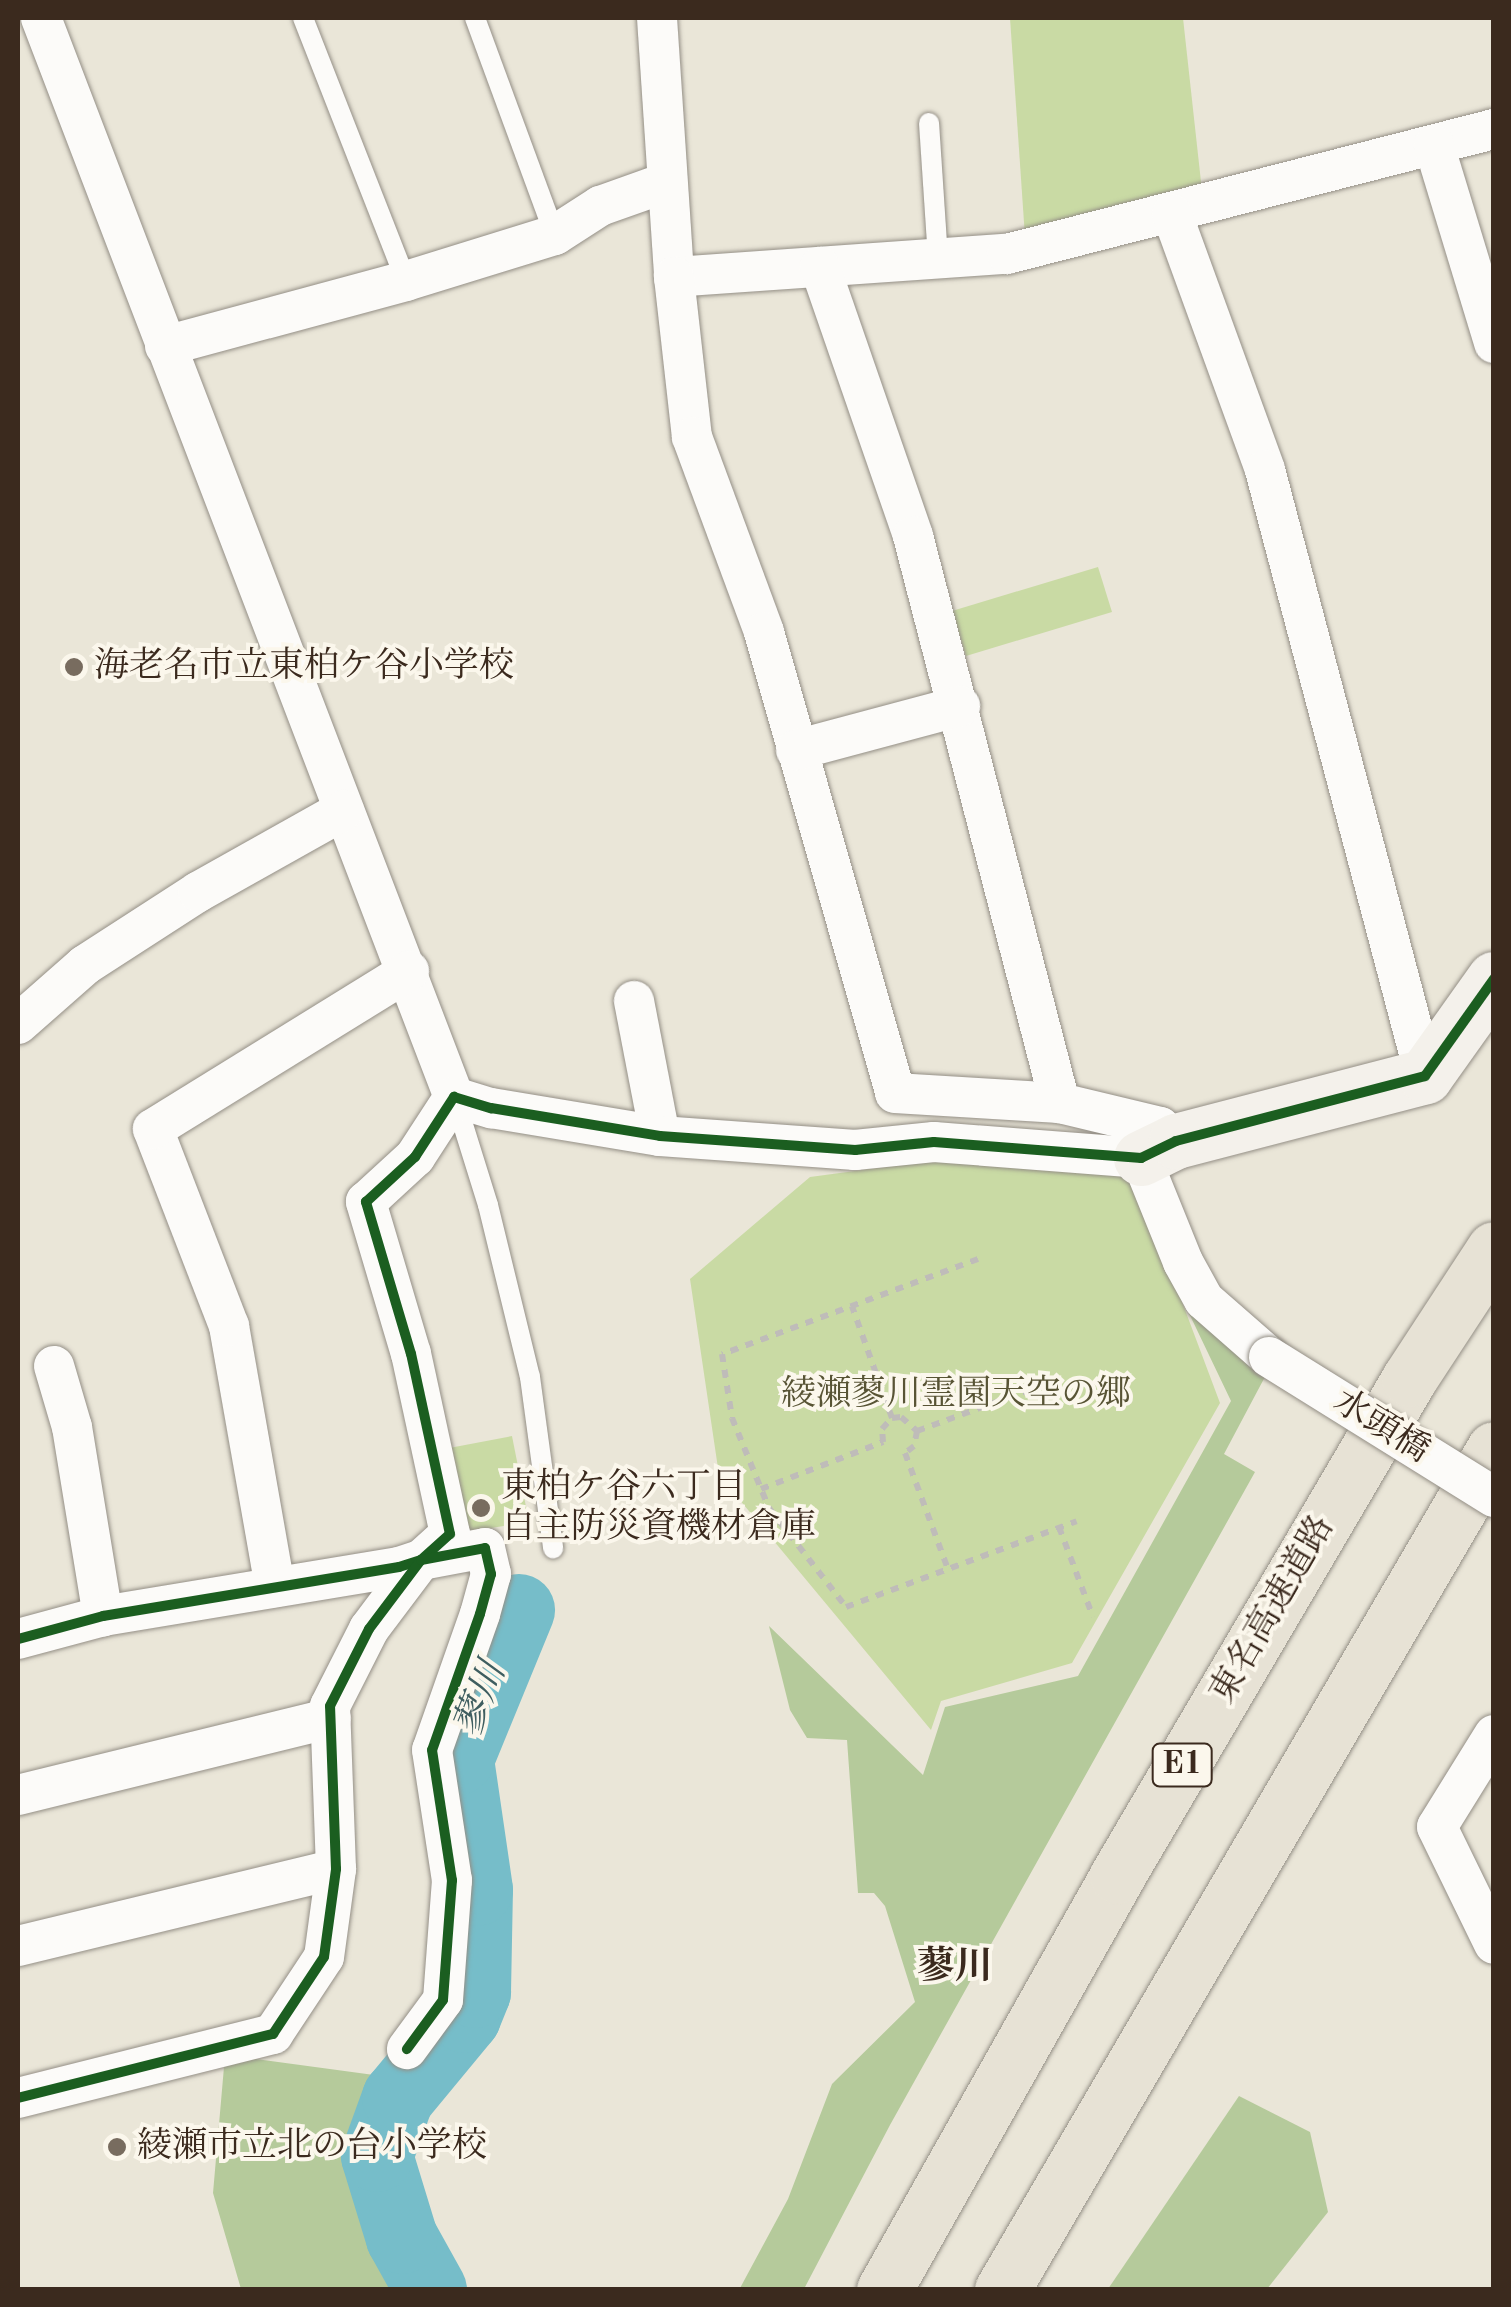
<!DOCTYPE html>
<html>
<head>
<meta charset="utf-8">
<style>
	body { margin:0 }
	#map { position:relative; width:1511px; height:2307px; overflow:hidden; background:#eae6d8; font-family:"Old Standard TT","Noto Serif JP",serif }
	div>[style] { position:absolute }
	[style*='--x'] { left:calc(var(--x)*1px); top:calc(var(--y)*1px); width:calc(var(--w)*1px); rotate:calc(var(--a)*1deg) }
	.green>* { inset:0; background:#c9daa4 }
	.forest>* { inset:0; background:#b5ca9b }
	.river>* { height:72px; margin:-36px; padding:0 36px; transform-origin:36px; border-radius:36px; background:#76bdc9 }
	.path>* { height:6px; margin-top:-3px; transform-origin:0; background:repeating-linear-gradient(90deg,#bfbcb9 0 8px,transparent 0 16px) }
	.roads { filter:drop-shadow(0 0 2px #948f86) drop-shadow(0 0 2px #948f86) }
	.lane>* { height:20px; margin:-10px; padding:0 10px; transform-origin:10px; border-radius:10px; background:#fcfbf9 }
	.street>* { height:40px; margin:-20px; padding:0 20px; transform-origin:20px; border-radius:20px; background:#fcfbf9 }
	.secondary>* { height:55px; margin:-27.5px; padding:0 27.5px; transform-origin:27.5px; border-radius:27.5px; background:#f4f1eb }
	.highway>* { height:55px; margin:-27.5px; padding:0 27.5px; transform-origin:27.5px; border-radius:27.5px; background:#e7e2d5 }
	.bridges { filter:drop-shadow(0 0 2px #948f86) drop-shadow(0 0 2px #948f86) }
	.street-bridge>* { height:40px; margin:-20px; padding:0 20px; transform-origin:20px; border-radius:20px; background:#fcfbf9 }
	.cycleway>* { height:10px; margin:-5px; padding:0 5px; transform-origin:5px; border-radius:5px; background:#1b5e20 }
	.dots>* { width:28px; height:28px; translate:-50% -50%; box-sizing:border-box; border:5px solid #fbf7ec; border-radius:50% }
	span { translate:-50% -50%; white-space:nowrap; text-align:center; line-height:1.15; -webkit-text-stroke:8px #fbf7ec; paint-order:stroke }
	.shield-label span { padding:2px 8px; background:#fbf7ec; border:2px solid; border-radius:8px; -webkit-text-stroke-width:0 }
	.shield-label { font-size:32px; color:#3b2a1e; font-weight:700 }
	.poi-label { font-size:35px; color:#3b2a1e }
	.left { translate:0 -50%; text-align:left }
	.park-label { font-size:35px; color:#585435 }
	.street-label { font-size:35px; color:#3b2a1e }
	.water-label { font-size:38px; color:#3f5e60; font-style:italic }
	.neighbourhood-label { font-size:38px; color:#3b2a1e; font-weight:700 }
	.frame { position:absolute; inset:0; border:20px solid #3b2a1e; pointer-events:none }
</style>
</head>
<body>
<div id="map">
	<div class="green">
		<div style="clip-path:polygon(1010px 18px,1183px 18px,1202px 191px,1025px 237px)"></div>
		<div style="clip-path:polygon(1098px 567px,1112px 612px,966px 656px,952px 611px)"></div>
		<div style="clip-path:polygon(937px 1160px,1117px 1170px,1137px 1182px,1220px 1403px,1072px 1663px,941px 1701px,931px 1730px,719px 1475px,690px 1279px,810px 1177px)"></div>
		<div style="clip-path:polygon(512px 1436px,529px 1522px,466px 1532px,444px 1449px)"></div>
	</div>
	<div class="forest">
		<div style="clip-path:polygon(1186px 1307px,1267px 1373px,1224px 1454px,1255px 1472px,890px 2125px,804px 2289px,739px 2290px,788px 2199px,832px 2084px,915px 2002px,885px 1906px,874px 1893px,858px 1893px,847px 1740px,807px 1738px,790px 1710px,769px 1626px,923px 1775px,945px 1707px,1078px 1676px,1231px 1401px)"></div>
		<div style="clip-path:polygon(226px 2044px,242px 2057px,411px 2080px,392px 2104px,386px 2132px,446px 2289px,241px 2289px,213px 2193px)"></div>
		<div style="clip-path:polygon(1239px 2096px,1310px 2132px,1328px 2212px,1267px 2289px,1108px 2289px)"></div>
	</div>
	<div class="river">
		<div style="--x:431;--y:2290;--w:60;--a:-119.1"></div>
		<div style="--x:402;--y:2238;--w:86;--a:-107"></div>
		<div style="--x:377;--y:2156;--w:62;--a:-70.1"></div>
		<div style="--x:398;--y:2098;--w:105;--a:-50.4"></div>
		<div style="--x:465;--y:2017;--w:27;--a:-68"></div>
		<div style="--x:475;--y:1992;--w:102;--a:-88.9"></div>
		<div style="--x:477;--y:1890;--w:132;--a:-98.3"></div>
		<div style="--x:458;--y:1759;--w:161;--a:-67.7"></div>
	</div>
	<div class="path">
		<div style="--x:978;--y:1259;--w:273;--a:159.6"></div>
		<div style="--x:722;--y:1354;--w:65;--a:81.1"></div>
		<div style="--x:732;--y:1418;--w:97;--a:67.7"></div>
		<div style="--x:769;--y:1508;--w:125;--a:52.1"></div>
		<div style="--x:846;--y:1607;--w:246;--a:-20.4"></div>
		<div style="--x:892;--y:1418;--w:9;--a:-6"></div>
		<div style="--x:901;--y:1417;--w:21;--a:41"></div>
		<div style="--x:917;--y:1431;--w:116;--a:-20.2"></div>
		<div style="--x:917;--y:1431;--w:15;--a:101"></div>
		<div style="--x:914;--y:1446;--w:11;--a:142"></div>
		<div style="--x:905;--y:1453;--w:124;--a:69.7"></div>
		<div style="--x:761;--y:1489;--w:131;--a:-21.1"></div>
		<div style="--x:883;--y:1442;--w:13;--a:-94"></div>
		<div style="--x:882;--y:1429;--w:15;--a:-48"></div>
		<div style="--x:892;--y:1418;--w:119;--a:-109.7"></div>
		<div style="--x:1059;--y:1527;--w:96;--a:69.3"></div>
	</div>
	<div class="roads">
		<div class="lane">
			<div style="--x:303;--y:18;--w:282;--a:68.6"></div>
			<div style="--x:475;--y:18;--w:231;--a:69.8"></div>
			<div style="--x:929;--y:123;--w:135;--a:86.2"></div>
			<div style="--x:455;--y:1099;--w:111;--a:72.7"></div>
			<div style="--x:488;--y:1205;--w:177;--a:76.3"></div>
			<div style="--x:530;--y:1377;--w:173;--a:82.3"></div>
		</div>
		<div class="street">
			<div style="--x:41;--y:18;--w:1155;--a:69.06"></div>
			<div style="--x:657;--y:18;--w:260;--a:86.2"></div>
			<div style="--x:674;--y:277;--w:334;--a:-4"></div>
			<div style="--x:1007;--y:254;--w:503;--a:-14.4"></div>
			<div style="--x:1434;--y:145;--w:207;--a:73.1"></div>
			<div style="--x:1172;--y:214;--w:272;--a:70"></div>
			<div style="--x:1265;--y:470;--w:627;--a:75.21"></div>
			<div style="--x:820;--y:267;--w:285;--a:70.9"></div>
			<div style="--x:913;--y:536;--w:586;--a:75.47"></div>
			<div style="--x:674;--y:277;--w:161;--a:83.6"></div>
			<div style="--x:692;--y:437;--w:208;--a:69.7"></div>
			<div style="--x:764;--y:632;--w:479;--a:74.1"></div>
			<div style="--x:895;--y:1093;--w:165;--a:3.5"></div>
			<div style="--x:1060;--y:1103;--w:103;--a:13.5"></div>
			<div style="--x:1160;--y:1127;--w:21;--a:41"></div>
			<div style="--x:165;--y:346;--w:250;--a:-15.1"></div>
			<div style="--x:406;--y:281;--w:156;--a:-17.2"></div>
			<div style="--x:555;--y:235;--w:54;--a:-32.8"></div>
			<div style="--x:600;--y:206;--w:69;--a:-19.5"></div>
			<div style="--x:796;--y:750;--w:170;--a:-15"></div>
			<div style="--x:634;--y:1001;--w:137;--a:79.1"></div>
			<div style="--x:18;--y:1024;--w:89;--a:-41.4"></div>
			<div style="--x:85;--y:965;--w:135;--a:-32.9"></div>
			<div style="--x:198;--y:892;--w:167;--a:-29.3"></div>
			<div style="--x:54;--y:1366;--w:64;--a:73.6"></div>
			<div style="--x:72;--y:1427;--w:192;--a:80.7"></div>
			<div style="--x:275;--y:1587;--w:265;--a:-100"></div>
			<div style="--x:229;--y:1326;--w:211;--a:-111.1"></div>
			<div style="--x:153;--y:1129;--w:301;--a:-31.7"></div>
			<div style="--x:18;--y:1639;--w:88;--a:-15.1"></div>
			<div style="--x:103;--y:1616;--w:300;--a:-9.4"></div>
			<div style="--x:399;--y:1567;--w:23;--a:-18"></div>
			<div style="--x:421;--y:1560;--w:39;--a:-42"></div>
			<div style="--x:450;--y:1534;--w:184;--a:-102.2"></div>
			<div style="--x:411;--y:1354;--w:159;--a:-106.5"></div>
			<div style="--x:366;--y:1202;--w:67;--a:-42.6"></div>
			<div style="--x:415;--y:1157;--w:72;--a:-57"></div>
			<div style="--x:454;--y:1097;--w:39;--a:17"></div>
			<div style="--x:491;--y:1108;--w:171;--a:9.4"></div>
			<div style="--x:660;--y:1136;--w:196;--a:4.1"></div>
			<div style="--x:855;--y:1150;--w:79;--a:-5.8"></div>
			<div style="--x:934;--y:1142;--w:208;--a:4.4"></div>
			<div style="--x:1141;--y:1158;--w:112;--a:68"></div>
			<div style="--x:1183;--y:1262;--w:43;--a:61.1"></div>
			<div style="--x:1204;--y:1300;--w:86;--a:41.2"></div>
			<div style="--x:1494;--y:1735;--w:108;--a:121.8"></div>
			<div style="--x:1437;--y:1827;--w:130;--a:64"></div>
			<div style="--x:18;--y:1795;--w:322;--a:-13.8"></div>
			<div style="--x:18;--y:1946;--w:327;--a:-13.6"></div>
			<div style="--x:18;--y:2098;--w:263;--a:-14.1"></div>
			<div style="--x:273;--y:2034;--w:92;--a:-56.5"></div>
			<div style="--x:324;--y:1957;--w:89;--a:-82.2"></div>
			<div style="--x:336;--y:1869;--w:163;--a:-92.1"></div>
			<div style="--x:330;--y:1706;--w:86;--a:-63.1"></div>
			<div style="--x:369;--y:1629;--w:86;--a:-53"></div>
			<div style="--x:421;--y:1560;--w:65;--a:-10.6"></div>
			<div style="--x:485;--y:1548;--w:27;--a:77"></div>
			<div style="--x:491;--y:1574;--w:41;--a:105.4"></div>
			<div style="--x:480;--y:1614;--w:144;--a:109.4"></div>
			<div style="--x:432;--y:1750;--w:132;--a:81.3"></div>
			<div style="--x:452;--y:1880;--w:120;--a:94.3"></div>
			<div style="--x:443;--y:2000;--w:61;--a:126.3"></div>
		</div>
		<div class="secondary">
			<div style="--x:1141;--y:1158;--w:39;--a:-26"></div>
			<div style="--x:1176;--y:1141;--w:257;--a:-14.6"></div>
			<div style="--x:1425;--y:1076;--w:119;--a:-54.6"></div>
		</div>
		<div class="highway">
			<div style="--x:884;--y:2290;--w:475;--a:-60.6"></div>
			<div style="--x:1117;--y:1876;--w:576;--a:-59.56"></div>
			<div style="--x:1409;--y:1379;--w:155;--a:-56.8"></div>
			<div style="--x:1002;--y:2290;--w:974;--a:-59.67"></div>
		</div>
	</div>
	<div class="bridges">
		<div class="street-bridge">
			<div style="--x:1269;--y:1357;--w:265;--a:31.9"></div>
		</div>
	</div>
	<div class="cycleway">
		<div style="--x:18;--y:1639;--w:88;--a:-15.1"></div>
		<div style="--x:103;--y:1616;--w:300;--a:-9.4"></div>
		<div style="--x:399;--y:1567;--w:23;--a:-18"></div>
		<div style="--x:421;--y:1560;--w:39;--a:-42"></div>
		<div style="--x:450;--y:1534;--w:184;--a:-102.2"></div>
		<div style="--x:411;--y:1354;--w:159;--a:-106.5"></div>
		<div style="--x:366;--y:1202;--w:67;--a:-42.6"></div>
		<div style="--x:415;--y:1157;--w:72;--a:-57"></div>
		<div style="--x:454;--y:1097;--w:39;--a:17"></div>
		<div style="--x:491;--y:1108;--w:171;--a:9.4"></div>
		<div style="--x:660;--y:1136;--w:196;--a:4.1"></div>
		<div style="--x:855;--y:1150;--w:79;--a:-5.8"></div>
		<div style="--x:934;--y:1142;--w:208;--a:4.4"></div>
		<div style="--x:1141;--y:1158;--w:39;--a:-26"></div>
		<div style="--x:1176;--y:1141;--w:257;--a:-14.6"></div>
		<div style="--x:1425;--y:1076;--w:119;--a:-54.6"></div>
		<div style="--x:18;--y:2098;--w:263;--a:-14.1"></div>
		<div style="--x:273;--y:2034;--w:92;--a:-56.5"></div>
		<div style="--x:324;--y:1957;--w:89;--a:-82.2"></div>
		<div style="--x:336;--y:1869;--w:163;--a:-92.1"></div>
		<div style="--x:330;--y:1706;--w:86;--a:-63.1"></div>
		<div style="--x:369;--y:1629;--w:86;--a:-53"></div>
		<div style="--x:421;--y:1560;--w:65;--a:-10.6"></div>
		<div style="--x:485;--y:1548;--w:27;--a:77"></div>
		<div style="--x:491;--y:1574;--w:41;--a:105.4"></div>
		<div style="--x:480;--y:1614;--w:144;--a:109.4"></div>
		<div style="--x:432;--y:1750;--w:132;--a:81.3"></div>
		<div style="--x:452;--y:1880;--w:120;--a:94.3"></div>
		<div style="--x:443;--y:2000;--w:61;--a:126.3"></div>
	</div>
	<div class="dots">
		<div style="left:74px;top:667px;background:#786c5f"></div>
		<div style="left:481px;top:1508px;background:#786c5f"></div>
		<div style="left:117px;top:2147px;background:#786c5f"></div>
	</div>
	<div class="shield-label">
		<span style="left:1182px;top:1765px">E1</span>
	</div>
	<div class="poi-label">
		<span class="left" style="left:94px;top:667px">海老名市立東柏ケ谷小学校</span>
		<span class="left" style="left:501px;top:1508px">東柏ケ谷六丁目<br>自主防災資機材倉庫</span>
		<span class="left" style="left:137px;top:2147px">綾瀬市立北の台小学校</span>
	</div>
	<div class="park-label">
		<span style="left:956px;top:1395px">綾瀬蓼川霊園天空の郷</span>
	</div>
	<div class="street-label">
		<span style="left:1381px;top:1427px;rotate:32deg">水頭橋</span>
		<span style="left:1273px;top:1610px;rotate:-60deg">東名高速道路</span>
	</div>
	<div class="water-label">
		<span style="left:482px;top:1700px;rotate:-68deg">蓼川</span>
	</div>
	<div class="neighbourhood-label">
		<span style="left:955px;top:1969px">蓼川</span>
	</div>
	<div class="frame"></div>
</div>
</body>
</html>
